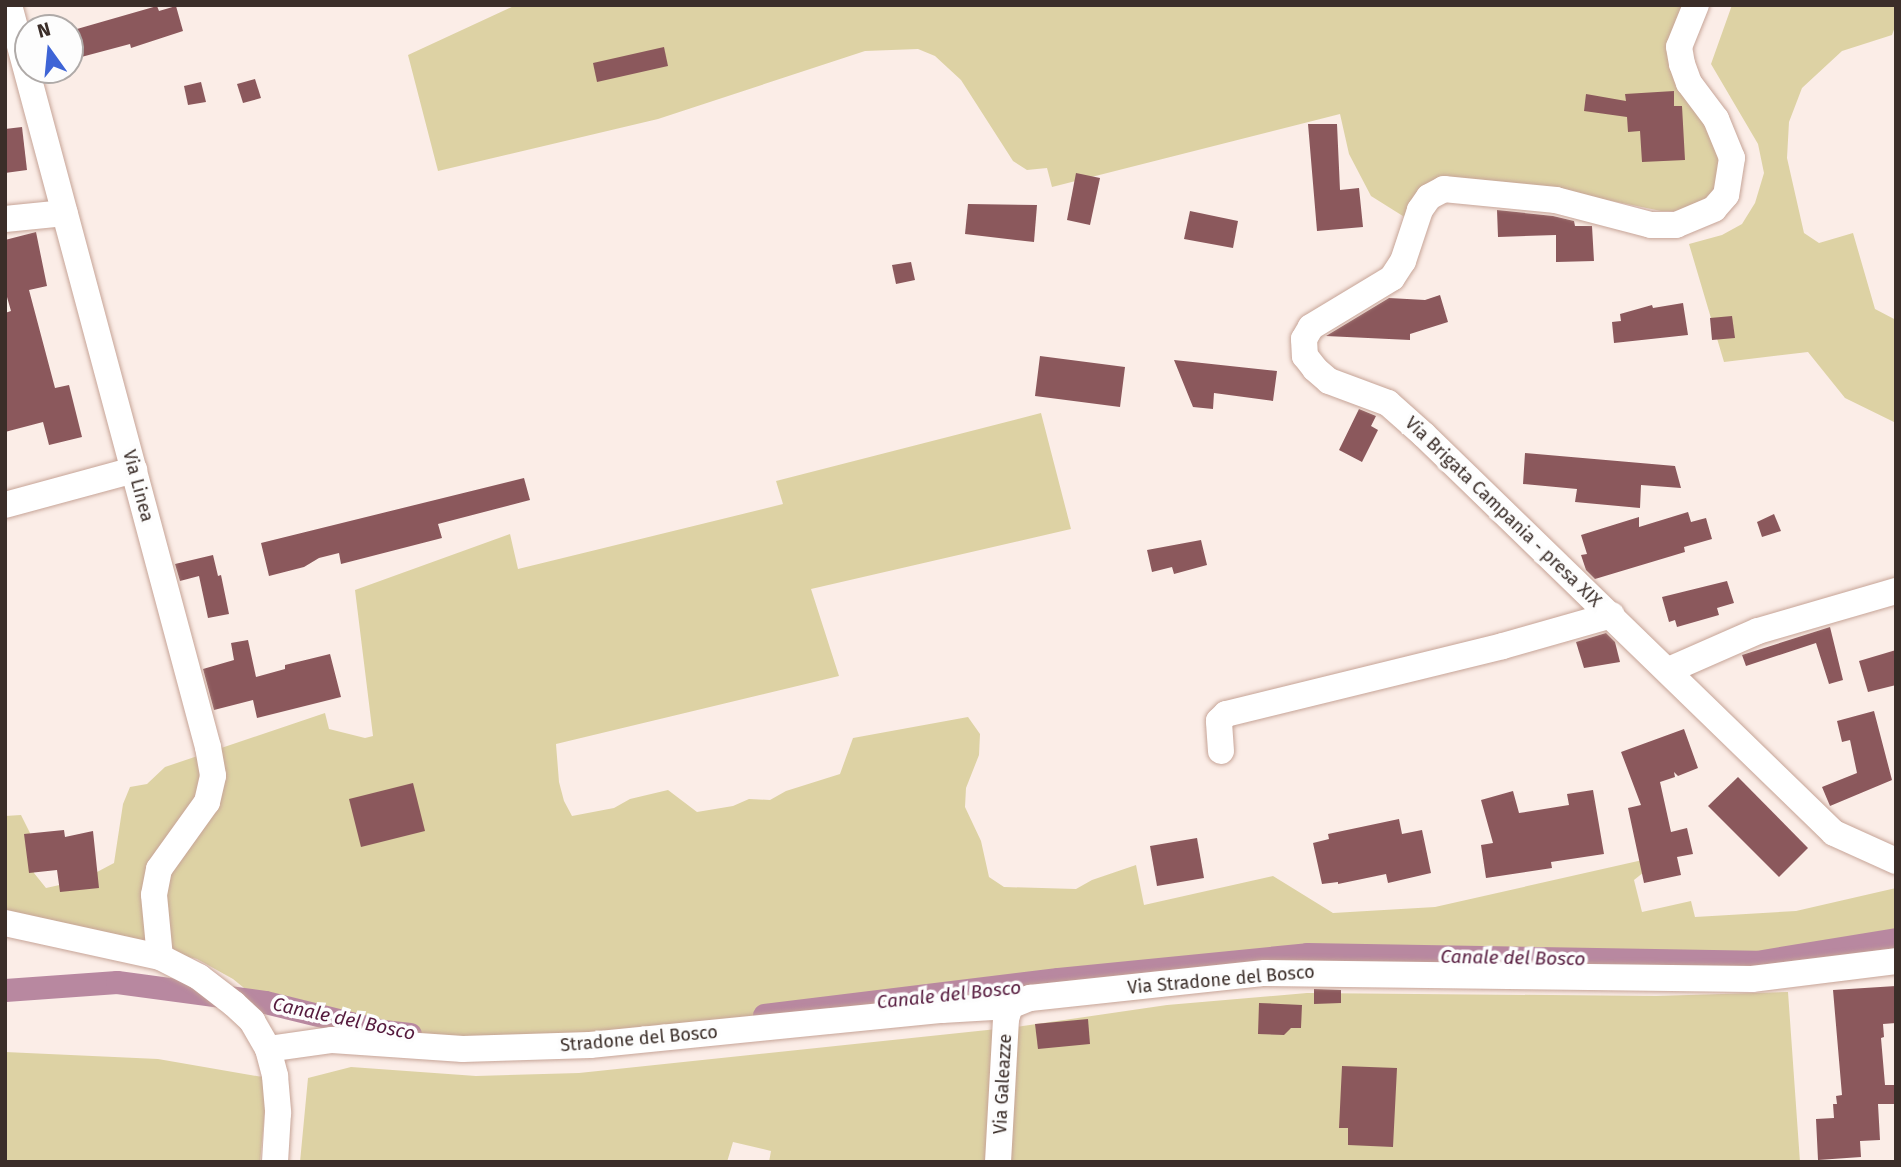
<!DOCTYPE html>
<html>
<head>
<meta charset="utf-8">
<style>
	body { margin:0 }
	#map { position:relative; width:1901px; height:1167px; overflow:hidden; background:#fbede7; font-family:"Fira Sans",sans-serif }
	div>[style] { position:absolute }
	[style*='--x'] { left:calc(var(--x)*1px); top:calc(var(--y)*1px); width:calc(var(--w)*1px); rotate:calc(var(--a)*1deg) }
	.green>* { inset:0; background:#ddd2a4 }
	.canal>* { height:23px; margin:-11.5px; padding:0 11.5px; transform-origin:11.5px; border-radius:11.5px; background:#b888a0 }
	.building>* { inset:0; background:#8b585c }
	.roads { filter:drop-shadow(0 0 2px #c6a497) drop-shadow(0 0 2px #c6a497) }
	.minor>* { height:26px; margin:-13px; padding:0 13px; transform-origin:13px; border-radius:13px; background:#fff }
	span { translate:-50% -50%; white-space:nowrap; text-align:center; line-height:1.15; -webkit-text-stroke:7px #fdfdfd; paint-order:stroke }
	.street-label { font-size:18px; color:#3b2e29 }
	.water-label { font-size:19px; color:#551a3d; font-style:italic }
	.frame { position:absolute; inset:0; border:7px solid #3b2e29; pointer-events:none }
	.north { position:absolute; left:14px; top:14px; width:70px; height:70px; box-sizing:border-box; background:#fdfdfd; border:2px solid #afaaa8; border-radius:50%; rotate:345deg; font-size:19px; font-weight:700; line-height:28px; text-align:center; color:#3b2e29 }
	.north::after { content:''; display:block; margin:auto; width:24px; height:32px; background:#3e64d6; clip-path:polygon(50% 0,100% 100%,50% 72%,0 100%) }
</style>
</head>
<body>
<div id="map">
	<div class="green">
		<div style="clip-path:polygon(516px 5px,1695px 5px,1682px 42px,1714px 131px,1725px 189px,1683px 211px,1661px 211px,1578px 194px,1454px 185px,1414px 223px,1371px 196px,1349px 154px,1340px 114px,1052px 187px,1047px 168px,1027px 170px,1013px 161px,961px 80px,935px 56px,918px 49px,865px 51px,658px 119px,438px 171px,408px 55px)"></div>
		<div style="clip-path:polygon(1732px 5px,1895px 5px,1896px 24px,1892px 35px,1842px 51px,1802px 88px,1789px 122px,1787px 158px,1804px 233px,1819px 243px,1853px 233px,1875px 309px,1896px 320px,1896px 423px,1845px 398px,1808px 352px,1724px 362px,1689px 244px,1722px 235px,1742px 224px,1755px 203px,1764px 173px,1758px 144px,1711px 64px)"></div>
		<div style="clip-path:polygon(1041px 413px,1071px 529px,811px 589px,839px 676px,556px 744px,559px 782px,564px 801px,572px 816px,614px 808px,630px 799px,668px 790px,697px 812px,733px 806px,749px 799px,770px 800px,786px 791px,840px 774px,853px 738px,968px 717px,980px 734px,979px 755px,966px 788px,965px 807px,981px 841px,989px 877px,1004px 887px,1076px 889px,1092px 880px,1136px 865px,1144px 905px,1273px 876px,1333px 913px,1435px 907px,1647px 859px,1644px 872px,1634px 880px,1642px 912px,1691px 901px,1695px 917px,1796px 911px,1896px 888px,1896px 945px,1796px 958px,1656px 963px,1306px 960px,1243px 963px,1012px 993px,577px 1039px,376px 1034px,345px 1014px,249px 992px,233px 979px,197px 959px,5px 915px,5px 816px,21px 815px,30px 833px,30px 853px,34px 873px,46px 888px,82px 880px,114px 863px,123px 804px,130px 787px,147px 784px,165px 767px,325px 713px,329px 729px,365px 738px,373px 736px,355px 590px,510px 534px,518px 569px,783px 504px,776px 481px)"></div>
		<div style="clip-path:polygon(1788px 992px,1800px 1162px,769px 1162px,771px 1151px,733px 1142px,727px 1162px,300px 1162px,308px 1078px,351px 1067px,476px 1076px,579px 1073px,1016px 1027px,1167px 1005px,1307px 993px,1656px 996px)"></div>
		<div style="clip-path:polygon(5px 1052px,158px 1059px,268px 1078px,260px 1162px,5px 1162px)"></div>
	</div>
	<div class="canal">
		<div style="--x:5;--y:990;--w:112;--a:-4.1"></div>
		<div style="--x:117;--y:982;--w:149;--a:7.7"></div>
		<div style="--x:265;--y:1002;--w:122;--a:13.8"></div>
		<div style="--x:383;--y:1031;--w:27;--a:6"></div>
		<div style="--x:764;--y:1015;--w:296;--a:-7"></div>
		<div style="--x:1058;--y:979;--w:250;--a:-5.7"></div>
		<div style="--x:1307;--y:954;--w:449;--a:1"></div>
		<div style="--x:1756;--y:962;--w:142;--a:-9.3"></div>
	</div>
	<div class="building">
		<div style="clip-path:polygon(157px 6px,159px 11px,176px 6px,183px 31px,131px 48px,130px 44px,70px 60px,70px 31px)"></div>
		<div style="clip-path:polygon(664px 47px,668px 66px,597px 82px,593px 63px)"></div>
		<div style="clip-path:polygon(255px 79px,261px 98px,243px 103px,237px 84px)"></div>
		<div style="clip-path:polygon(201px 82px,206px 102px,188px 105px,184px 86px)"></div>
		<div style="clip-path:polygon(1674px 91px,1674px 106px,1682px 106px,1685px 160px,1642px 162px,1640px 131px,1628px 132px,1627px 117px,1584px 111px,1586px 94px,1626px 101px,1625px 94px)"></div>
		<div style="clip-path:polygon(1308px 124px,1337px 124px,1340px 190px,1359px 188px,1363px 227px,1317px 231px)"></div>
		<div style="clip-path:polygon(22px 127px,27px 170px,5px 173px,5px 129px)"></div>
		<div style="clip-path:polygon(1076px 173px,1100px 178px,1090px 225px,1067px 220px)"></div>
		<div style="clip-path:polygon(968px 204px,1037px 205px,1034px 242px,965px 234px)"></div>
		<div style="clip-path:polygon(1497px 210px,1553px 216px,1574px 221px,1575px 226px,1592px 226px,1594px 261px,1556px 262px,1556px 235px,1498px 237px)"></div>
		<div style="clip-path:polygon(1190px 211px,1238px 221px,1233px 248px,1184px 239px)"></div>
		<div style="clip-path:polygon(36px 232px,47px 286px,29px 290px,55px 388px,69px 385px,82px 437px,49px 445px,43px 422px,5px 432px,5px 313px,11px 311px,5px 290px,5px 240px)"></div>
		<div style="clip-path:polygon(911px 262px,915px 280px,896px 284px,892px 265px)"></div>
		<div style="clip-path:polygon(1440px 295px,1448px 322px,1410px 334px,1410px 340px,1326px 336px,1389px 298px,1425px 300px)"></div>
		<div style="clip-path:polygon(1683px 303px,1688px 335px,1614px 343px,1612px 322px,1621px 321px,1620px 314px,1652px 305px,1653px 308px)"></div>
		<div style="clip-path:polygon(1732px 316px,1735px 338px,1712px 340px,1710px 318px)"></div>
		<div style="clip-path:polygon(1040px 356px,1125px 367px,1120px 407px,1035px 396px)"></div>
		<div style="clip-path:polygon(1174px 360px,1277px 371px,1273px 401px,1214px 393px,1213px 409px,1193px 407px)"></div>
		<div style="clip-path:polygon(1359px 409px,1376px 416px,1371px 426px,1378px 430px,1362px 462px,1339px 450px)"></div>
		<div style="clip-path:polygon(1525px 453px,1675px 466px,1681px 488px,1641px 485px,1640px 508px,1575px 502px,1577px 489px,1523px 484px)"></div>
		<div style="clip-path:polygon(524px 478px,530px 500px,438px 524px,442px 538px,341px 564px,339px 553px,319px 558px,304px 567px,269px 576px,261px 543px)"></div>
		<div style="clip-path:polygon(1688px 512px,1691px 522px,1706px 518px,1712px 539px,1684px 547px,1685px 552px,1595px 579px,1586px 570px,1581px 555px,1587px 554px,1581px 535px,1639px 517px,1639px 527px)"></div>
		<div style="clip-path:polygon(1774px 514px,1781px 531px,1762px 537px,1757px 522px)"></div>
		<div style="clip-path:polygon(1201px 540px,1207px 565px,1174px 574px,1172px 567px,1152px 572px,1147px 550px)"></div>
		<div style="clip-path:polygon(213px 555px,218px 576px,221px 575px,229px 614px,208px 618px,199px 576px,180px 581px,175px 564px)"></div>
		<div style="clip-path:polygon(1727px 581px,1734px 603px,1717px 608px,1719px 615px,1677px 627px,1675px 620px,1669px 622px,1662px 597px)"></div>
		<div style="clip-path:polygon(1830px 627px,1843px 680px,1829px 684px,1816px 643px,1746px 666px,1742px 655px)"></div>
		<div style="clip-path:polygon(1606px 633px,1615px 642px,1620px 662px,1584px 668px,1576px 642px)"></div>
		<div style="clip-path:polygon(248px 640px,256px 677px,285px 669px,285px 665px,330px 654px,341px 697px,257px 718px,253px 700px,214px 710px,203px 669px,234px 660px,231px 643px)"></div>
		<div style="clip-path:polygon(1896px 650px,1896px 685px,1868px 692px,1859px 661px)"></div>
		<div style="clip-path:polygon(1874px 711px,1892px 780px,1830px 806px,1822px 787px,1857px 773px,1850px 740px,1842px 742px,1837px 721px)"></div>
		<div style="clip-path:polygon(1684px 729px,1698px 768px,1678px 776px,1674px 772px,1675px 777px,1660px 782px,1671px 832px,1687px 828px,1693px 854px,1677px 857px,1681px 875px,1644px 883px,1628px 808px,1641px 805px,1621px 752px)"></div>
		<div style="clip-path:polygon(1738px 777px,1808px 848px,1779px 877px,1708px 806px)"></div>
		<div style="clip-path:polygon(413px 783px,425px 831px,361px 847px,349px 799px)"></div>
		<div style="clip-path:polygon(1593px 790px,1604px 854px,1551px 862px,1552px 868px,1486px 878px,1481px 845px,1493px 843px,1481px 800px,1513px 791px,1519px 813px,1569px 805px,1567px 794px)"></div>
		<div style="clip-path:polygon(1399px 819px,1402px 834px,1422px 830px,1431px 873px,1388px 883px,1386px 874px,1338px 884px,1338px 882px,1322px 884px,1313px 843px,1329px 839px,1328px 834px)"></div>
		<div style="clip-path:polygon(64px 830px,65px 837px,93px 831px,99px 888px,60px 892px,57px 870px,29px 873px,24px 834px)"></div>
		<div style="clip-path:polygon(1197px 838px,1204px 878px,1157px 886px,1150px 846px)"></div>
		<div style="clip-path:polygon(1896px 986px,1896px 1023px,1883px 1024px,1884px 1037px,1881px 1038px,1885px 1085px,1896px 1085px,1896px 1104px,1878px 1104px,1880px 1140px,1860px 1141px,1861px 1157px,1818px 1160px,1816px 1119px,1834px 1118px,1833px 1104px,1837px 1104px,1836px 1096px,1842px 1095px,1833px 990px)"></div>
		<div style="clip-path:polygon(1314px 989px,1341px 990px,1341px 1003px,1314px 1004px)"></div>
		<div style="clip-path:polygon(1259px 1003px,1302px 1005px,1301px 1028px,1291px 1028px,1284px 1035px,1258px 1034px)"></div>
		<div style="clip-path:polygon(1088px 1019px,1090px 1044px,1038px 1049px,1035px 1024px)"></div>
		<div style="clip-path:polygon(1342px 1066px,1397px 1068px,1393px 1147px,1348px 1145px,1348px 1128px,1339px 1128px)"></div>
	</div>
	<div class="roads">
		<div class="minor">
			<div style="--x:9;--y:5;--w:768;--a:74.99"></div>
			<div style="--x:208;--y:747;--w:29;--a:80"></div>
			<div style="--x:213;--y:776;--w:27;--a:103"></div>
			<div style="--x:207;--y:802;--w:82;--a:125.6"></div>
			<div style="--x:159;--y:869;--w:26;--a:101"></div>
			<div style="--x:154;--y:895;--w:62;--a:84.5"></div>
			<div style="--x:1696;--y:5;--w:45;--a:112"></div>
			<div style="--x:1679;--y:47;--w:17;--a:80"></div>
			<div style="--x:1682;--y:64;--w:20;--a:70"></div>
			<div style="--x:1689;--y:83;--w:45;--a:53.1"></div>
			<div style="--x:1716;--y:119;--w:42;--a:67.7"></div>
			<div style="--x:1732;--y:158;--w:37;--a:99"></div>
			<div style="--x:1726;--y:195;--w:18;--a:131"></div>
			<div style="--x:1714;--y:209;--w:41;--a:157.2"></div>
			<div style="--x:1676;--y:225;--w:25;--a:180"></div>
			<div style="--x:1651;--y:225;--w:98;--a:-165.3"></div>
			<div style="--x:1556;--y:200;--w:113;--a:-174.4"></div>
			<div style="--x:1444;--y:189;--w:17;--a:152"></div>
			<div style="--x:1429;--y:197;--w:16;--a:125"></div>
			<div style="--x:1420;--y:210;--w:54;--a:108.4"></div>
			<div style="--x:1403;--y:261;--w:20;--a:123"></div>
			<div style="--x:1392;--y:278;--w:95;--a:148.8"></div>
			<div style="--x:1311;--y:327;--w:14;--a:120"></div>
			<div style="--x:1304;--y:339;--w:17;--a:87"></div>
			<div style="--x:1305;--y:356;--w:16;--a:52"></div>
			<div style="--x:1315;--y:369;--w:18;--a:41"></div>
			<div style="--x:1329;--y:381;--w:63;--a:20.4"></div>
			<div style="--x:1388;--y:403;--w:48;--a:41.6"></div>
			<div style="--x:1424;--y:435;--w:571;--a:44.15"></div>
			<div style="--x:1834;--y:833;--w:68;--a:24.3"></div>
			<div style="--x:5;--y:219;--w:60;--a:-5.7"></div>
			<div style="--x:5;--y:505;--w:134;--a:-15.2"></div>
			<div style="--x:1669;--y:670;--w:97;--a:-23.7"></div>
			<div style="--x:1758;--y:631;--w:144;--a:-16.2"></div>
			<div style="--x:1221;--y:751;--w:30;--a:-94"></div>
			<div style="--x:1219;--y:721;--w:10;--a:-45"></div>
			<div style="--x:1226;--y:714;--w:285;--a:-13.8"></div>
			<div style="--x:1503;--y:646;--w:113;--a:-15.9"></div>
			<div style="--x:5;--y:923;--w:159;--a:12.4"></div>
			<div style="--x:160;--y:957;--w:44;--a:27.1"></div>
			<div style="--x:199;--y:977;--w:44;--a:37.6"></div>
			<div style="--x:234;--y:1004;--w:25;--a:43"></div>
			<div style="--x:252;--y:1021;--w:32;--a:60"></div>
			<div style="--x:268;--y:1049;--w:28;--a:75"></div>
			<div style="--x:275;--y:1076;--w:37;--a:85"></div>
			<div style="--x:278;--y:1113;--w:49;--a:93.5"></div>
			<div style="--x:1010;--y:1006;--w:22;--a:-22"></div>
			<div style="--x:1030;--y:998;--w:236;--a:-6.1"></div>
			<div style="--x:1265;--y:973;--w:487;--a:0.7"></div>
			<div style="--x:1752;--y:979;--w:145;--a:-7.1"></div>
			<div style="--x:268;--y:1049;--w:65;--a:-8"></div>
			<div style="--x:332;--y:1040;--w:131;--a:3.9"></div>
			<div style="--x:463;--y:1049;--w:127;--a:-1.8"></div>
			<div style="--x:590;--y:1045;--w:354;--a:-5.7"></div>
			<div style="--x:942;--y:1010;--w:68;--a:-3.4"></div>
			<div style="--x:998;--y:1162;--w:143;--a:-86.8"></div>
			<div style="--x:1006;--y:1019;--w:14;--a:-73"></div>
		</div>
	</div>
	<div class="street-label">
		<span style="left:138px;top:486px;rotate:75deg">Via Linea</span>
		<span style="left:1503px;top:512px;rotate:44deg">Via Brigata Campania - presa XIX</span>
		<span style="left:1221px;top:980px;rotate:-5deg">Via Stradone del Bosco</span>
		<span style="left:639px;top:1039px;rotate:-5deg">Stradone del Bosco</span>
		<span style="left:1003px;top:1084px;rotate:-87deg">Via Galeazze</span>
	</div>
	<div class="water-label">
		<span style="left:1513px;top:958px;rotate:1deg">Canale del Bosco</span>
		<span style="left:949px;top:995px;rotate:-6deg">Canale del Bosco</span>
		<span style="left:344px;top:1019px;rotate:12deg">Canale del Bosco</span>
	</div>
	<div class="frame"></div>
	<div class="north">N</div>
</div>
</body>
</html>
